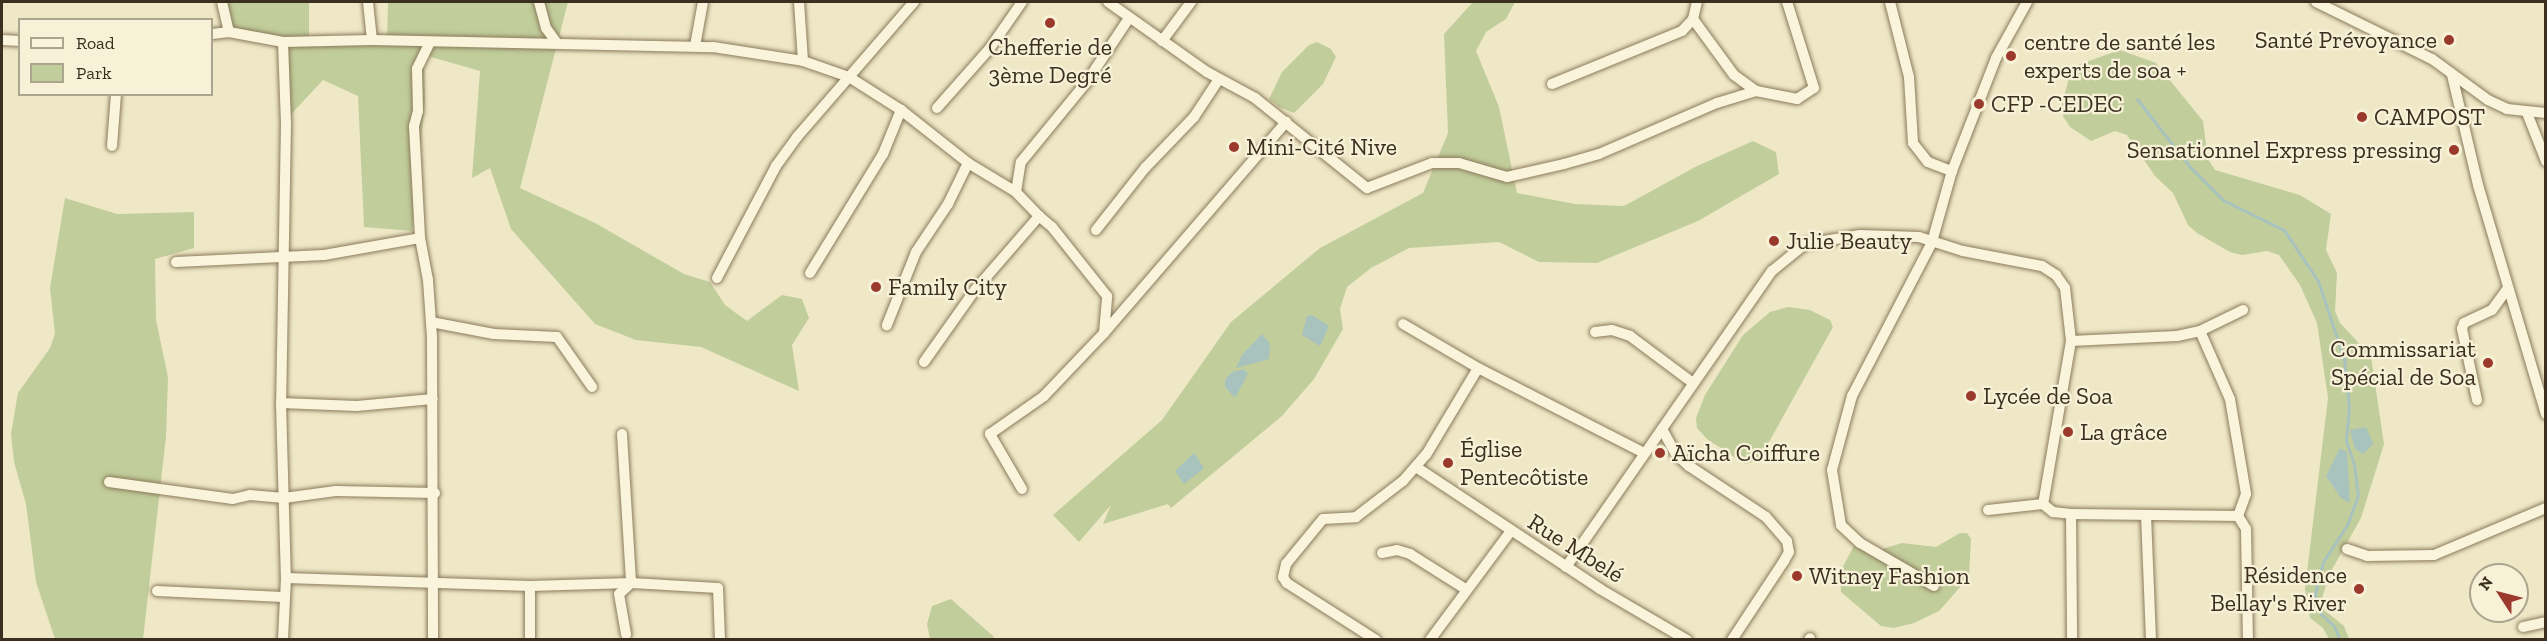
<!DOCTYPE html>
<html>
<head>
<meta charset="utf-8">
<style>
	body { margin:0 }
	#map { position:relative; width:2547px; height:641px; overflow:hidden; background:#efe8c7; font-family:"Zilla Slab",serif }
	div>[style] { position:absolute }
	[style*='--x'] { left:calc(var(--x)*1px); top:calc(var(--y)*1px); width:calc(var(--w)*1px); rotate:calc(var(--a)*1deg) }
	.green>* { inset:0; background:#c1cd9b }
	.water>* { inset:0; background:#a8c3be }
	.stream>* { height:3px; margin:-1.5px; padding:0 1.5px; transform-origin:1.5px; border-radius:1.5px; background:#a8c3be }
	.roads { filter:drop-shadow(0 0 2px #8b7b5c) drop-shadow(0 0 2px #8b7b5c) }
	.minor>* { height:10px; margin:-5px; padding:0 5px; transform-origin:5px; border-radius:5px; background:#f9f4db }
	.dots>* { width:16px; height:16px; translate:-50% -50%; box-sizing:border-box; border:3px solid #f6f1d7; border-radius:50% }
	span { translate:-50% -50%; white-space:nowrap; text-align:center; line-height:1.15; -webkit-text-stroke:4.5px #f6f1d7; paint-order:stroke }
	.poi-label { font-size:24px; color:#3b3020 }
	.right { translate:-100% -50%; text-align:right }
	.left { translate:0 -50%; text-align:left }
	.street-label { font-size:24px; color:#3b3020 }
	.frame { position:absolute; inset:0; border:3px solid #3b3020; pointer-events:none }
	.legend { position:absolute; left:18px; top:18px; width:195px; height:78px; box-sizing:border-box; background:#f6f1d7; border:2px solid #aba48e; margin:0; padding:8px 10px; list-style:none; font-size:18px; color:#3b3020 }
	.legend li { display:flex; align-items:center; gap:12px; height:30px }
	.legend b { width:30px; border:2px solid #aba48e }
	.north { position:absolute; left:2469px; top:563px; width:60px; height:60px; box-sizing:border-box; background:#f6f1d7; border:2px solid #aba48e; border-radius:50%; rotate:306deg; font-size:16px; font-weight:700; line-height:24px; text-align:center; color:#3b3020 }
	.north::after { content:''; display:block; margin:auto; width:21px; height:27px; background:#9a392c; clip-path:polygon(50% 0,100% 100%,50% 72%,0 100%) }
</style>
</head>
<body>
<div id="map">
	<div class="green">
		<div style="clip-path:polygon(222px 2px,309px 2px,309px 42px,387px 41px,388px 2px,568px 2px,520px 188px,595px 223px,684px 274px,710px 282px,725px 305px,747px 321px,782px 295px,802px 299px,809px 318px,792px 345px,799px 391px,701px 347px,636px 340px,595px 324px,511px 229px,490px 168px,472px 178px,480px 71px,424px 55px,425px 100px,412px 231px,364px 227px,358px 96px,323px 80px,281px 125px,281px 43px,244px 36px,228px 23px)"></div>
		<div style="clip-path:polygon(1473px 2px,1515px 2px,1506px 19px,1486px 32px,1476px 51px,1499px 107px,1517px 193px,1575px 204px,1624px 206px,1697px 166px,1753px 141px,1776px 152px,1779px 174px,1698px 221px,1597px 263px,1539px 262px,1499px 242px,1409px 248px,1371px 268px,1347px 287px,1340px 309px,1343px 329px,1314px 379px,1282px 416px,1171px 508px,1168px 504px,1103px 524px,1111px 505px,1079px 542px,1053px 515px,1162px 420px,1231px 322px,1320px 248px,1423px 193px,1448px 133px,1444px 34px)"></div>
		<div style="clip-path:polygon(1317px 42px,1331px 49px,1336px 57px,1323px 84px,1294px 113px,1279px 107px,1269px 99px,1282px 72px,1309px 45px)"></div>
		<div style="clip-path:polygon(2120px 50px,2156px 63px,2203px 121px,2208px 159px,2215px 170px,2300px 195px,2331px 214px,2326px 250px,2337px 273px,2335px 311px,2340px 323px,2371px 356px,2384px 444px,2361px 518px,2330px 573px,2322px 598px,2324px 610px,2344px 626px,2349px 639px,2329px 639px,2323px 628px,2310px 618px,2305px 589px,2328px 398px,2317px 323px,2300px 285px,2279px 255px,2267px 251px,2242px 255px,2230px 252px,2197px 233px,2188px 225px,2173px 193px,2155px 176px,2127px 135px,2115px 131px,2091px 141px,2070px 127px,2063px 116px,2062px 104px,2072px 67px)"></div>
		<div style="clip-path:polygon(65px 198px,117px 214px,194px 212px,194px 248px,155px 259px,156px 320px,168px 377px,166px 437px,143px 639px,55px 639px,36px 582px,26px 504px,14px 462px,11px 434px,18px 393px,50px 348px,55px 334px,50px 288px)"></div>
		<div style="clip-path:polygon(1788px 307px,1810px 310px,1830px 320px,1833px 327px,1759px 460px,1745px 464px,1707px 439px,1697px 428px,1696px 418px,1705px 395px,1743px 335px,1770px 312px)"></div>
		<div style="clip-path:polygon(1960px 533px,1967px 533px,1971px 539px,1969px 577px,1939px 611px,1914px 623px,1894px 628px,1881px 626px,1841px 592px,1840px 572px,1854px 546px,1882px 549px,1902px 543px,1936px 547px)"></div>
		<div style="clip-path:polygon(951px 599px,993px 636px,995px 639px,930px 639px,927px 624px,932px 606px)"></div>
	</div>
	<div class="water">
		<div style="clip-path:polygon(1312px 315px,1329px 326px,1320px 346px,1302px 335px,1307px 316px)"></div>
		<div style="clip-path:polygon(1262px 334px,1270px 344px,1269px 359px,1236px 368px,1242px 355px)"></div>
		<div style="clip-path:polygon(1244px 369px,1248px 374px,1235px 398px,1225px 387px,1225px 380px,1232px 372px)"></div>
		<div style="clip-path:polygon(2366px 427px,2373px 444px,2363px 454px,2355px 449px,2350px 430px)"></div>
		<div style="clip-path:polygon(2340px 448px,2347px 452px,2350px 503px,2341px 498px,2326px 476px)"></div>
		<div style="clip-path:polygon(1194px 453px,1204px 468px,1184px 484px,1175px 471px)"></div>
	</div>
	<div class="stream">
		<div style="--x:2137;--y:99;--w:86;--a:52.1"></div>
		<div style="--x:2190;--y:167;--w:47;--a:45"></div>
		<div style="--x:2223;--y:200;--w:68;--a:26.2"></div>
		<div style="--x:2284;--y:230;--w:61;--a:56.3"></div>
		<div style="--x:2318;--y:281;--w:82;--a:71.6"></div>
		<div style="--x:2344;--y:359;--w:48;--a:84.1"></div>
		<div style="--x:2349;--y:407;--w:34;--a:95"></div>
		<div style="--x:2346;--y:441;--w:24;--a:71"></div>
		<div style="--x:2354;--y:464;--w:31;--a:83"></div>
		<div style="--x:2358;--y:495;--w:32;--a:110"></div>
		<div style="--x:2347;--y:525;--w:44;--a:123"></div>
		<div style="--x:2323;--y:562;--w:34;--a:104"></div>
		<div style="--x:2315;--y:595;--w:20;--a:72"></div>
		<div style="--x:2321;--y:614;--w:18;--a:43"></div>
		<div style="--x:2334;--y:626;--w:15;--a:67"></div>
	</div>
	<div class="roads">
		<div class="minor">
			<div style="--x:222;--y:2;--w:31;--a:77"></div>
			<div style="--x:368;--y:2;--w:38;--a:84"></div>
			<div style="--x:539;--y:2;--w:27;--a:75"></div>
			<div style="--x:546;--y:28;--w:19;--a:54"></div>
			<div style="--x:799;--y:2;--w:59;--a:86.1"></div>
			<div style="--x:1108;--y:2;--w:121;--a:35.3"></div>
			<div style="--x:1207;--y:72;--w:55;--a:28.4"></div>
			<div style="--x:1255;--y:98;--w:144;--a:38.8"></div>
			<div style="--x:1367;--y:188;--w:70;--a:-21"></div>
			<div style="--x:1432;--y:163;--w:27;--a:0"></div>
			<div style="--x:1459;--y:163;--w:50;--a:16.3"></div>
			<div style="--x:1507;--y:177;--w:58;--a:-12.8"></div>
			<div style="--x:1564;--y:164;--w:36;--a:-16"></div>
			<div style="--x:1599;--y:154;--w:129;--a:-23.4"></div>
			<div style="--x:1717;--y:103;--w:41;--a:-17.1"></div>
			<div style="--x:1890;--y:2;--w:77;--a:75.8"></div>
			<div style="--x:1909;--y:77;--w:66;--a:86.5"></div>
			<div style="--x:1913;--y:143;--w:24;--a:52"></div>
			<div style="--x:1928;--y:162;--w:26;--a:21"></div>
			<div style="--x:2316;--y:2;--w:129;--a:26.2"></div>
			<div style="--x:2432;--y:59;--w:69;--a:36.2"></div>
			<div style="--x:2488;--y:100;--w:21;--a:25"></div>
			<div style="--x:2507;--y:109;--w:39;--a:6"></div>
			<div style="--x:1693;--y:19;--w:69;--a:53.8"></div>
			<div style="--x:1734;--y:75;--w:27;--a:36"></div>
			<div style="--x:1756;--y:91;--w:42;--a:11"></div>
			<div style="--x:1797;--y:99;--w:20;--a:-33"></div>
			<div style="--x:1814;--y:88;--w:90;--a:-107.4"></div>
			<div style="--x:212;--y:34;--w:17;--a:-7"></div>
			<div style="--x:229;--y:32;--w:55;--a:10.5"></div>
			<div style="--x:283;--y:42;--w:89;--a:-1.3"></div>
			<div style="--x:372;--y:40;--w:341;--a:1.2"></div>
			<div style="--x:713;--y:47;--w:91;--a:8.8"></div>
			<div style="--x:803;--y:61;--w:49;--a:19.2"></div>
			<div style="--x:849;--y:77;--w:62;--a:32.4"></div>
			<div style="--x:901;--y:110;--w:85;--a:38.3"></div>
			<div style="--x:968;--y:163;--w:46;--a:116"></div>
			<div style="--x:948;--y:204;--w:58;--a:123.7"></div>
			<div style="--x:916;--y:252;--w:79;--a:111.7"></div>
			<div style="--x:2;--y:40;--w:18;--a:3"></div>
			<div style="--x:1162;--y:41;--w:49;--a:-53.4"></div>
			<div style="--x:283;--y:42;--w:81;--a:87.9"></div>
			<div style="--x:286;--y:123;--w:280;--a:91"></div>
			<div style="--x:281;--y:403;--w:175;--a:88.4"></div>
			<div style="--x:286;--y:578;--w:62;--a:92.8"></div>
			<div style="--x:430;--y:42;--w:30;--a:116"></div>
			<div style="--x:417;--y:69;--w:42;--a:88.6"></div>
			<div style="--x:418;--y:111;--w:16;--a:105"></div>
			<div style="--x:414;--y:126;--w:112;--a:86.9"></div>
			<div style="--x:420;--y:238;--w:43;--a:79.2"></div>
			<div style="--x:428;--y:280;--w:57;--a:86"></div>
			<div style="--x:432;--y:337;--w:303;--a:89.8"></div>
			<div style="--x:695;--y:46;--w:45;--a:-79.7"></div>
			<div style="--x:2452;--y:75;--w:113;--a:76.7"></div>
			<div style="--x:2478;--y:185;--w:239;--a:73.5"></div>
			<div style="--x:1552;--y:84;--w:140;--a:-22.2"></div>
			<div style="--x:1682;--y:31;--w:16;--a:-47"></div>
			<div style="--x:1693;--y:19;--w:17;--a:-77"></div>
			<div style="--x:937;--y:108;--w:80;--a:-48.5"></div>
			<div style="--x:990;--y:48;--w:56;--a:-55.2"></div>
			<div style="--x:2527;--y:113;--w:52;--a:68.4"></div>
			<div style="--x:112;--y:146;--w:52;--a:-85.6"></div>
			<div style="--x:1016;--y:192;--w:30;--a:-81"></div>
			<div style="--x:1021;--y:162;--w:102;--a:-50.6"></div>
			<div style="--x:1086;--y:83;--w:78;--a:-56.5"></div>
			<div style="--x:1096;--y:230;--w:79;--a:-51.7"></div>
			<div style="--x:1145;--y:168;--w:71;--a:-46.1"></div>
			<div style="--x:1194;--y:117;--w:45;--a:-56.7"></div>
			<div style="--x:176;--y:262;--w:148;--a:-2.7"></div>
			<div style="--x:324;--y:255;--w:97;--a:-10"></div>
			<div style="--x:810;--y:273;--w:140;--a:-58.5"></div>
			<div style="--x:883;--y:154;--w:48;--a:-67.8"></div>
			<div style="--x:717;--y:278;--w:127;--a:-62.2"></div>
			<div style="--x:776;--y:166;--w:36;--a:-54"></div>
			<div style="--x:797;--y:137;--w:179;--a:-49.1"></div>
			<div style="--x:431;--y:322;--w:64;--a:10.8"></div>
			<div style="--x:494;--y:334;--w:63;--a:2.7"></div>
			<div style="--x:557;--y:337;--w:61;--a:55"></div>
			<div style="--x:1403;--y:324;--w:87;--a:30.4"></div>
			<div style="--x:1478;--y:368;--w:186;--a:27.1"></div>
			<div style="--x:2200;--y:331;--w:74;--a:66.2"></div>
			<div style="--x:2230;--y:399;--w:96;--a:80.4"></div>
			<div style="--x:2246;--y:494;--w:23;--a:110"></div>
			<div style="--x:1595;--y:332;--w:17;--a:-7"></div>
			<div style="--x:1612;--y:330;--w:19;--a:18"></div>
			<div style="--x:1630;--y:336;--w:79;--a:36.7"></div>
			<div style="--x:1104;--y:333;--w:279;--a:-49.2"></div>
			<div style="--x:2071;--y:341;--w:106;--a:-2.7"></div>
			<div style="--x:2177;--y:336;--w:24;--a:-12"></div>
			<div style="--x:2200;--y:331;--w:48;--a:-26"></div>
			<div style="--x:924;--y:362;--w:88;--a:-54.7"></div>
			<div style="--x:975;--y:290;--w:98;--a:-49.1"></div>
			<div style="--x:1039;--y:216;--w:33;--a:-134"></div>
			<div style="--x:1016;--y:192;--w:56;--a:-148.9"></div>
			<div style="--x:2477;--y:400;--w:73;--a:-101.9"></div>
			<div style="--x:2462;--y:329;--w:6;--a:-72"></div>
			<div style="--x:2464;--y:323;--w:31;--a:-25"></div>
			<div style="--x:2492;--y:310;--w:26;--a:-54"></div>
			<div style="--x:281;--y:403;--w:76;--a:2.3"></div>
			<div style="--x:357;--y:406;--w:76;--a:-5.3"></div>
			<div style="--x:1662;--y:429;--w:29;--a:61"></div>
			<div style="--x:1676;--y:454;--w:18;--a:43"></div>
			<div style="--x:1689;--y:466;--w:92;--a:33.5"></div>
			<div style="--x:1766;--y:517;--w:32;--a:49"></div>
			<div style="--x:1787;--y:541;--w:11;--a:80"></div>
			<div style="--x:1789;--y:552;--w:10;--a:119"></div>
			<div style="--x:1784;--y:561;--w:95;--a:123.4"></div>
			<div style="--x:622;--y:434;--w:149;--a:86.5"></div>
			<div style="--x:631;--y:583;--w:16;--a:137"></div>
			<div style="--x:619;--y:594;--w:41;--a:80.1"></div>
			<div style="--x:1416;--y:467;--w:221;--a:33.5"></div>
			<div style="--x:1600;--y:589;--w:101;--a:30.4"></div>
			<div style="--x:109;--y:482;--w:125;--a:7.8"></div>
			<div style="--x:233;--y:499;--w:17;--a:-13"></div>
			<div style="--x:250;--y:495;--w:34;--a:5"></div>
			<div style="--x:284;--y:498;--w:52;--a:-7.7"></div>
			<div style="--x:336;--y:491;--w:99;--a:1.2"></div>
			<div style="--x:1022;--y:489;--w:64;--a:-120.2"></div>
			<div style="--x:990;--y:434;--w:66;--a:-35.1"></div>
			<div style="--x:1044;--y:396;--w:87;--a:-46.4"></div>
			<div style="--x:1104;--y:333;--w:37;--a:-85"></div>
			<div style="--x:1107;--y:296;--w:88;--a:-128.6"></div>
			<div style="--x:1052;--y:227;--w:17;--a:-140"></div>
			<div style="--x:2043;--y:504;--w:13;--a:39"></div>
			<div style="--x:2053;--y:512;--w:18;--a:6"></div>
			<div style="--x:2071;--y:514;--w:167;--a:0.7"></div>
			<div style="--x:2238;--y:516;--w:15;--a:58"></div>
			<div style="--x:2246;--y:529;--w:111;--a:89"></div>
			<div style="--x:1988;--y:510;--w:55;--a:-6.2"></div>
			<div style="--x:2071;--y:514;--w:126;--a:89.5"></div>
			<div style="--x:2146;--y:515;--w:125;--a:87.7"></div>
			<div style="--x:2347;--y:549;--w:21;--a:19"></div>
			<div style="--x:2367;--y:556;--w:67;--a:-0.9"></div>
			<div style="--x:2434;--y:555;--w:121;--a:-22.8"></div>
			<div style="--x:1382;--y:553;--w:15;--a:-11"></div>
			<div style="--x:1397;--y:550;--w:14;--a:17"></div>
			<div style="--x:1410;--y:554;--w:67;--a:32.3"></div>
			<div style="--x:1566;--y:567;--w:361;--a:-55.2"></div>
			<div style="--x:1772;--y:271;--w:43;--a:-39.3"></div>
			<div style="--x:1805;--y:244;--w:56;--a:-9.3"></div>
			<div style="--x:1860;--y:235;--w:59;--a:1.9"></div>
			<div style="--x:1919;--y:237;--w:46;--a:17.7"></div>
			<div style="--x:1963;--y:251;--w:80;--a:10.8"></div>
			<div style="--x:2042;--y:266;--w:17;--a:33"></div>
			<div style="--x:2056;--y:275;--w:16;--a:55"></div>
			<div style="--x:2065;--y:288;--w:53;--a:83.5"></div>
			<div style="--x:2071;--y:341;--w:165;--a:99.7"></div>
			<div style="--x:286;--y:578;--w:244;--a:1.9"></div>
			<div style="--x:530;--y:586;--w:101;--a:-1.7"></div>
			<div style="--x:631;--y:583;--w:87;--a:3.3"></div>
			<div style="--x:718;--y:588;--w:52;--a:87.8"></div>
			<div style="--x:1934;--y:586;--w:86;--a:-149.8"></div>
			<div style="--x:1860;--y:543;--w:26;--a:-137"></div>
			<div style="--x:1841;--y:525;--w:56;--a:-99.3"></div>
			<div style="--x:1832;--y:470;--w:77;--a:-74.9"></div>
			<div style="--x:1852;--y:396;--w:174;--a:-62.5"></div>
			<div style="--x:1932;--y:242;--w:74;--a:-74.3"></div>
			<div style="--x:1952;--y:171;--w:121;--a:-68.7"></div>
			<div style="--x:1996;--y:58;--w:64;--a:-61"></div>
			<div style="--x:157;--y:591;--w:126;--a:2.7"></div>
			<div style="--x:2523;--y:627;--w:24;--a:-12"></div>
			<div style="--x:530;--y:640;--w:54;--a:-90"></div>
			<div style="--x:1376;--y:640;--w:106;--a:-147.4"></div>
			<div style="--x:1287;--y:583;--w:7;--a:-124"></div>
			<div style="--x:1283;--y:577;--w:13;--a:-77"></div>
			<div style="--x:1286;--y:564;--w:58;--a:-50.6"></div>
			<div style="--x:1323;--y:519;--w:33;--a:-3"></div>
			<div style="--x:1356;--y:517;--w:59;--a:-37.5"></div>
			<div style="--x:1403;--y:481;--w:35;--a:-49"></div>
			<div style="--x:1426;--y:455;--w:101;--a:-59.1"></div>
			<div style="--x:1430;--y:640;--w:136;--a:-53.4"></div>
			<div style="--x:1809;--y:640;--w:2;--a:-63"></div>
		</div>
	</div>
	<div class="dots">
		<div style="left:1050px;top:23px;background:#9a392c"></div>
		<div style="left:2449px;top:40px;background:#9a392c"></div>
		<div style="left:2011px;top:56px;background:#9a392c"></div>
		<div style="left:1979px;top:104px;background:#9a392c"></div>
		<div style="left:2362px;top:117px;background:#9a392c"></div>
		<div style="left:1234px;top:147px;background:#9a392c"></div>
		<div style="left:2454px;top:150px;background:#9a392c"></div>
		<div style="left:1774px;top:241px;background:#9a392c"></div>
		<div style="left:876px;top:287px;background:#9a392c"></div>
		<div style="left:2488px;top:363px;background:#9a392c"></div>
		<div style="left:1971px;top:396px;background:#9a392c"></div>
		<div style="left:2068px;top:432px;background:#9a392c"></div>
		<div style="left:1660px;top:453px;background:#9a392c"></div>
		<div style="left:1448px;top:463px;background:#9a392c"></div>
		<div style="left:1797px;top:576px;background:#9a392c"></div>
		<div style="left:2359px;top:589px;background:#9a392c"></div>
	</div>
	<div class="poi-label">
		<span class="right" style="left:2437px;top:40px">Santé Prévoyance</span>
		<span class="left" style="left:2024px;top:56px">centre de santé les<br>experts de soa +</span>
		<span style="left:1050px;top:61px">Chefferie de<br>3ème Degré</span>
		<span class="left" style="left:1991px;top:104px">CFP -CEDEC</span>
		<span class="left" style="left:2374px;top:117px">CAMPOST</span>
		<span class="left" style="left:1246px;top:147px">Mini-Cité Nive</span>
		<span class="right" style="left:2442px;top:150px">Sensationnel Express pressing</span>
		<span class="left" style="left:1786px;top:241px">Julie Beauty</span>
		<span class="left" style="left:888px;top:287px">Family City</span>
		<span class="right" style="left:2476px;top:363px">Commissariat<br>Spécial de Soa</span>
		<span class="left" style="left:1983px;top:396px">Lycée de Soa</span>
		<span class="left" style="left:2080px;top:432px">La grâce</span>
		<span class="left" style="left:1460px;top:463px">Église<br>Pentecôtiste</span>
		<span class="left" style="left:1672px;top:453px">Aïcha Coiffure</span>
		<span class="right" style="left:2347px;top:589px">Résidence<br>Bellay's River</span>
		<span class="left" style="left:1809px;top:576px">Witney Fashion</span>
	</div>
	<div class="street-label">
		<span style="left:1576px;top:548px;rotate:32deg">Rue Mbelé</span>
	</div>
	<div class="frame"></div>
	<ul class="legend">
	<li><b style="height:8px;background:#f9f4db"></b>Road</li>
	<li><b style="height:16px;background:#c1cd9b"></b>Park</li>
	</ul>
	<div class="north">N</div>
</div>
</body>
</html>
